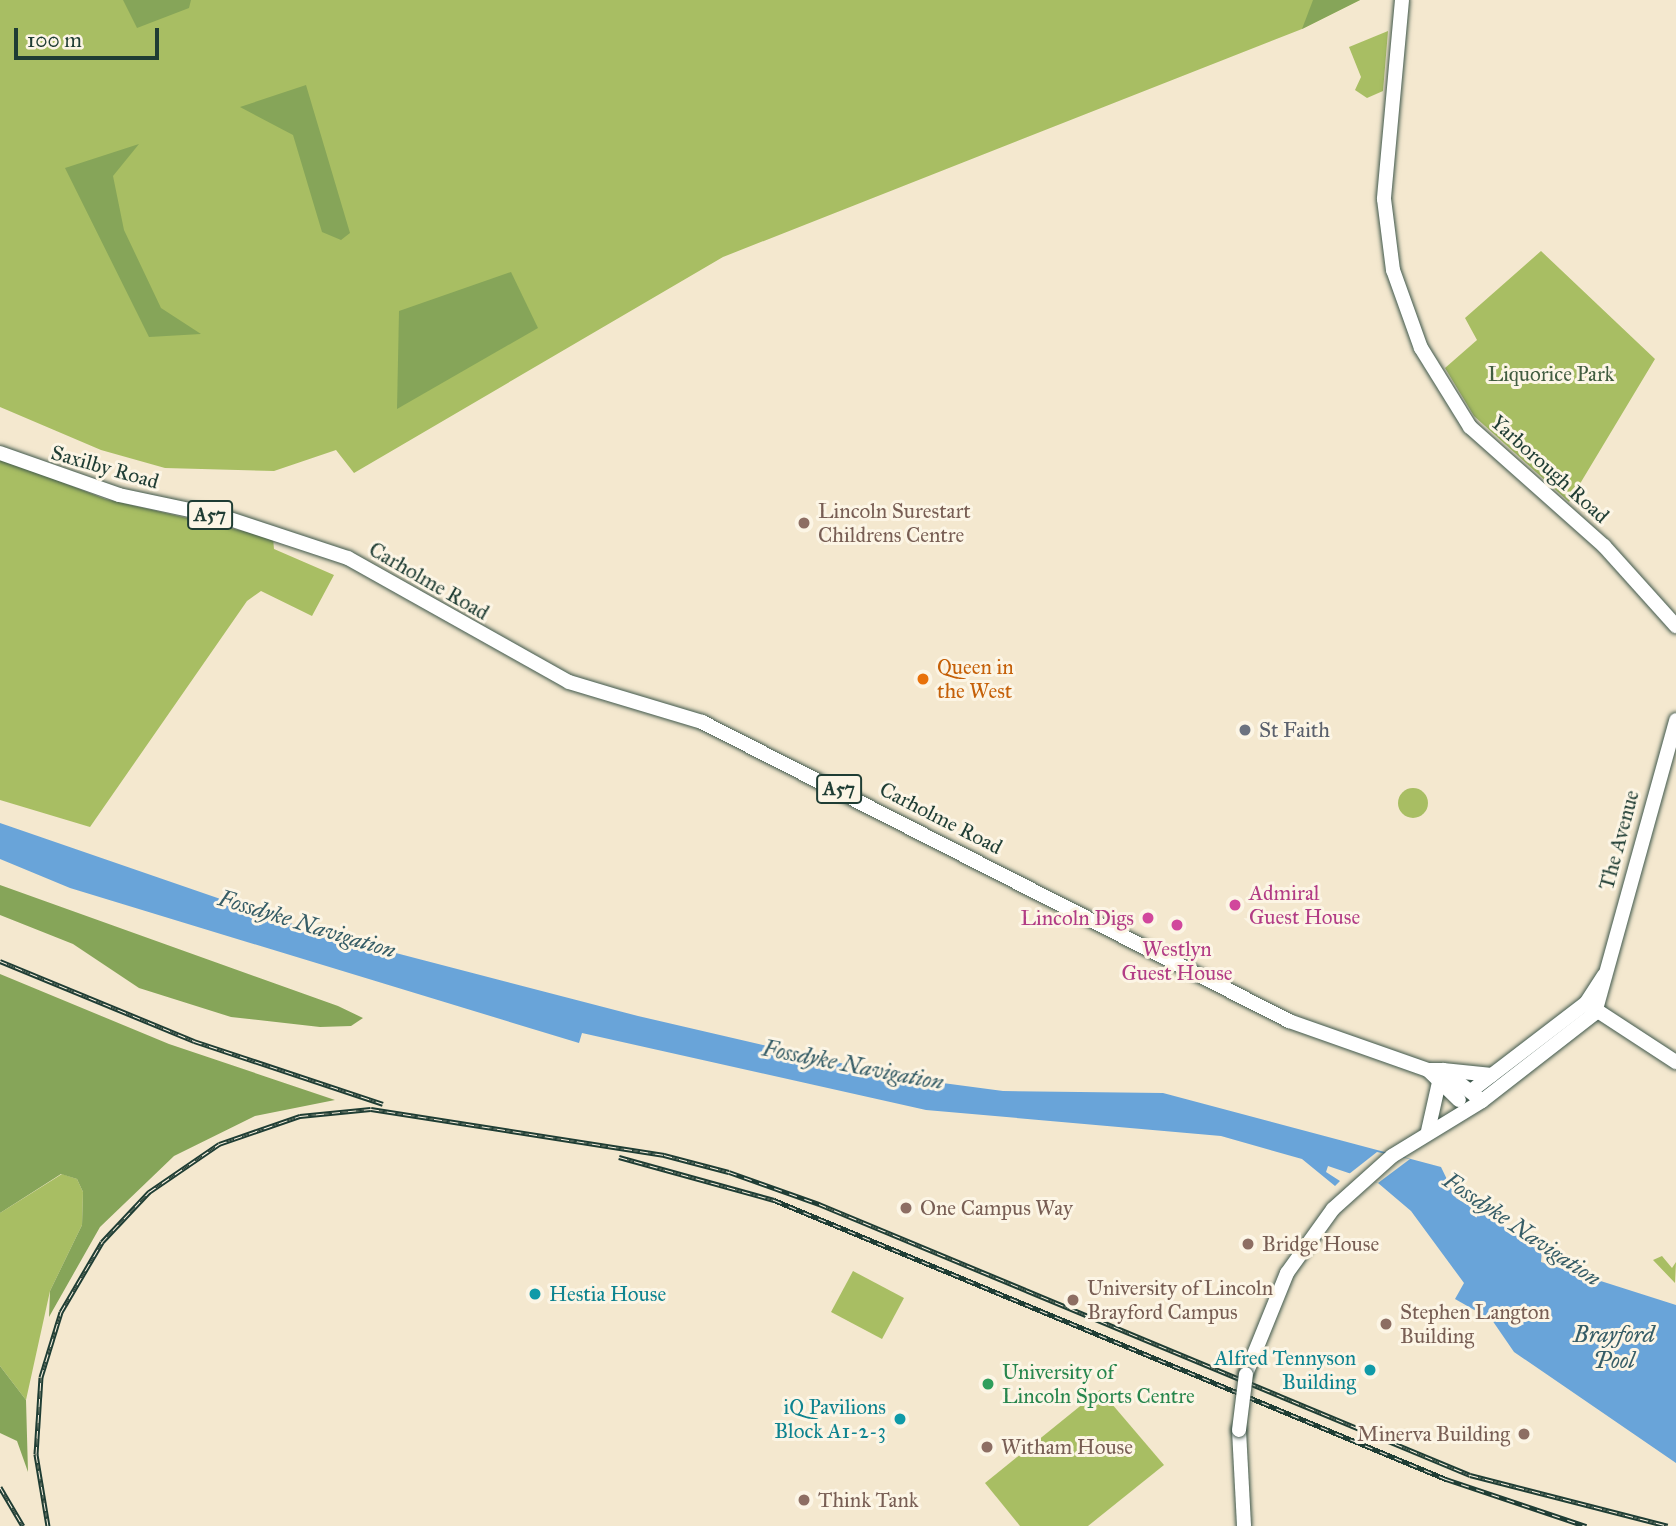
<!DOCTYPE html>
<html>
<head>
<meta charset="utf-8">
<style>
	body { margin:0 }
	#map { position:relative; width:1676px; height:1526px; overflow:hidden; background:#f4e8cf; font-family:"IM FELL Great Primer",serif }
	div>[style] { position:absolute }
	[style*='--x'] { left:calc(var(--x)*1px); top:calc(var(--y)*1px); width:calc(var(--w)*1px); rotate:calc(var(--a)*1deg) }
	.green>* { inset:0; background:#a8be63 }
	.round { border-radius:50% }
	.forest>* { inset:0; background:#86a559 }
	.water>* { inset:0; background:#69a4d9 }
	.pier>* { inset:0; background:#f4e8cf }
	.roads { filter:drop-shadow(0 0 2px #3f574b) drop-shadow(0 0 2px #3f574b) }
	.secondary>* { height:14px; margin:-7px; padding:0 7px; transform-origin:7px; border-radius:7px; background:#fff }
	.primary>* { height:14px; margin:-7px; padding:0 7px; transform-origin:7px; border-radius:7px; background:#fff }
	.rail>* { height:5px; margin-top:-2.5px; transform-origin:0; background:repeating-linear-gradient(90deg,#fcf5e5 0 8px,#1f3d34 0 16px); box-sizing:border-box; border-block:2px solid #1f3d34 }
	.bridges { filter:drop-shadow(0 0 2px #3f574b) drop-shadow(0 0 2px #3f574b) }
	.primary-bridge>* { height:14px; margin:-7px; padding:0 7px; transform-origin:7px; border-radius:7px; background:#fff }
	.dots>* { width:19px; height:19px; translate:-50% -50%; box-sizing:border-box; border:4px solid #fcf5e5; border-radius:50% }
	span { translate:-50% -50%; white-space:nowrap; text-align:center; line-height:1.15; -webkit-text-stroke:6px #fcf5e5; paint-order:stroke }
	.shield-label span { padding:2px 5px; background:#fcf5e5; border:2px solid; border-radius:5px; -webkit-text-stroke-width:0 }
	.shield-label { font-size:19px; color:#1f3d34; font-weight:700 }
	.park-label { font-size:21px; color:#415d40 }
	.street-label { font-size:21px; color:#1f3d34 }
	.education-label { font-size:21px; color:#785e54 }
	.left { translate:0 -50%; text-align:left }
	.right { translate:-100% -50%; text-align:right }
	.food-label { font-size:21px; color:#c56008 }
	.worship-label { font-size:21px; color:#5b616d }
	.hotel-label { font-size:21px; color:#b23c85 }
	.culture-label { font-size:21px; color:#0d838f }
	.leisure-label { font-size:21px; color:#27864d }
	.water-label { font-size:23px; color:#355c66; font-style:italic }
	.scale { position:absolute; left:14px; top:28px; width:145px; height:32px; box-sizing:border-box; border:4px solid #1f3d34; border-top:0; padding-left:9px; font-size:21px; line-height:24px; white-space:nowrap; color:#1f3d34; -webkit-text-stroke:5px #fcf5e5; paint-order:stroke }
</style>
</head>
<body>
<div id="map">
	<div class="green">
		<div style="clip-path:polygon(0 0,1360px 0,1302px 29px,723px 257px,354px 473px,336px 450px,274px 471px,165px 468px,101px 450px,0 407px)"></div>
		<div style="clip-path:polygon(1388px 31px,1383px 91px,1367px 98px,1355px 90px,1361px 77px,1349px 47px)"></div>
		<div style="clip-path:polygon(1541px 251px,1655px 359px,1569px 502px,1474px 416px,1445px 368px,1477px 340px,1465px 318px)"></div>
		<div style="clip-path:polygon(0 458px,105px 499px,273px 538px,274px 549px,334px 575px,312px 616px,261px 591px,247px 601px,90px 827px,0 800px)"></div>
		<div class="round" style="left:1398px;top:788px;width:30px;height:30px"></div>
		<div style="clip-path:polygon(62px 1174px,77px 1179px,83px 1192px,82px 1225px,50px 1291px,26px 1400px,0 1366px,0 1213px)"></div>
		<div style="clip-path:polygon(1662px 1256px,1672px 1268px,1676px 1262px,1675px 1283px,1653px 1260px)"></div>
		<div style="clip-path:polygon(853px 1271px,904px 1298px,882px 1339px,831px 1312px)"></div>
		<div style="clip-path:polygon(1100px 1390px,1164px 1465px,1088px 1526px,1020px 1526px,985px 1483px)"></div>
	</div>
	<div class="forest">
		<div style="clip-path:polygon(123px 0,191px 0,189px 8px,137px 28px)"></div>
		<div style="clip-path:polygon(1313px 0,1360px 0,1302px 29px)"></div>
		<div style="clip-path:polygon(306px 85px,350px 233px,341px 240px,322px 232px,293px 135px,240px 107px)"></div>
		<div style="clip-path:polygon(139px 144px,113px 176px,124px 230px,161px 308px,201px 334px,149px 337px,65px 168px)"></div>
		<div style="clip-path:polygon(511px 272px,538px 328px,397px 409px,399px 311px)"></div>
		<div style="clip-path:polygon(0 885px,338px 1006px,363px 1018px,351px 1026px,320px 1027px,231px 1017px,139px 988px,73px 944px,0 915px)"></div>
		<div style="clip-path:polygon(0 974px,169px 1044px,335px 1100px,255px 1116px,174px 1156px,100px 1227px,49px 1317px,50px 1291px,82px 1225px,83px 1192px,77px 1179px,61px 1174px,0 1213px)"></div>
		<div style="clip-path:polygon(0 1366px,26px 1400px,28px 1472px,17px 1441px,0 1433px)"></div>
	</div>
	<div class="water">
		<div style="clip-path:polygon(0 823px,319px 933px,638px 1016px,905px 1078px,1003px 1091px,1163px 1093px,1441px 1167px,1456px 1198px,1542px 1250px,1541px 1262px,1676px 1305px,1676px 1463px,1514px 1352px,1492px 1320px,1455px 1299px,1464px 1283px,1411px 1211px,1378px 1183px,1328px 1166px,1326px 1172px,1340px 1181px,1335px 1186px,1302px 1159px,1221px 1136px,926px 1110px,582px 1033px,579px 1043px,70px 888px,0 859px)"></div>
	</div>
	<div class="pier">
		<div style="clip-path:polygon(1377px 1152px,1410px 1159px,1378px 1183px,1349px 1174px)"></div>
	</div>
	<div class="roads">
		<div class="secondary">
			<div style="--x:1402;--y:0;--w:200;--a:95.2"></div>
			<div style="--x:1384;--y:199;--w:72;--a:82.8"></div>
			<div style="--x:1393;--y:270;--w:83;--a:70.3"></div>
			<div style="--x:1421;--y:348;--w:93;--a:58.2"></div>
			<div style="--x:1470;--y:427;--w:179;--a:41.6"></div>
			<div style="--x:1604;--y:546;--w:108;--a:48"></div>
			<div style="--x:1590;--y:1006;--w:103;--a:33.1"></div>
			<div style="--x:1443;--y:1070;--w:49;--a:5.8"></div>
			<div style="--x:1471;--y:1091;--w:145;--a:-37.4"></div>
			<div style="--x:1586;--y:1003;--w:33;--a:-57"></div>
			<div style="--x:1482;--y:1101;--w:143;--a:-37.9"></div>
			<div style="--x:1595;--y:1013;--w:304;--a:-74.5"></div>
		</div>
		<div class="primary">
			<div style="--x:0;--y:453;--w:126;--a:19.4"></div>
			<div style="--x:119;--y:495;--w:110;--a:12"></div>
			<div style="--x:227;--y:518;--w:127;--a:18.3"></div>
			<div style="--x:348;--y:558;--w:253;--a:29.3"></div>
			<div style="--x:569;--y:682;--w:139;--a:16.7"></div>
			<div style="--x:702;--y:722;--w:659;--a:26.99"></div>
			<div style="--x:1289;--y:1021;--w:147;--a:19.4"></div>
			<div style="--x:1428;--y:1070;--w:43;--a:44.1"></div>
			<div style="--x:1428;--y:1131;--w:50;--a:-77.3"></div>
			<div style="--x:1246;--y:1374;--w:109;--a:-67.9"></div>
			<div style="--x:1287;--y:1273;--w:79;--a:-54.3"></div>
			<div style="--x:1333;--y:1209;--w:79;--a:-41.9"></div>
			<div style="--x:1392;--y:1156;--w:105;--a:-31.4"></div>
			<div style="--x:1482;--y:1101;--w:50;--a:-141.5"></div>
			<div style="--x:1443;--y:1070;--w:15;--a:180"></div>
			<div style="--x:1239;--y:1430;--w:96;--a:87"></div>
		</div>
	</div>
	<div class="rail">
		<div style="--x:0;--y:961;--w:210;--a:22.4"></div>
		<div style="--x:194;--y:1041;--w:199;--a:18.4"></div>
		<div style="--x:619;--y:1157;--w:161;--a:15.5"></div>
		<div style="--x:774;--y:1200;--w:728;--a:22.55"></div>
		<div style="--x:1446;--y:1479;--w:148;--a:18.6"></div>
		<div style="--x:0;--y:1487;--w:45;--a:59.5"></div>
		<div style="--x:48;--y:1526;--w:73;--a:-99.5"></div>
		<div style="--x:36;--y:1454;--w:77;--a:-86.3"></div>
		<div style="--x:41;--y:1377;--w:68;--a:-72.9"></div>
		<div style="--x:61;--y:1312;--w:81;--a:-59.6"></div>
		<div style="--x:102;--y:1242;--w:69;--a:-46.8"></div>
		<div style="--x:149;--y:1192;--w:85;--a:-34.4"></div>
		<div style="--x:219;--y:1144;--w:86;--a:-19.1"></div>
		<div style="--x:300;--y:1116;--w:71;--a:-5.6"></div>
		<div style="--x:371;--y:1109;--w:297;--a:8.9"></div>
		<div style="--x:664;--y:1155;--w:67;--a:14.7"></div>
		<div style="--x:729;--y:1172;--w:96;--a:19.6"></div>
		<div style="--x:819;--y:1204;--w:705;--a:22.6"></div>
		<div style="--x:1470;--y:1475;--w:204;--a:14.4"></div>
	</div>
	<div class="bridges">
		<div class="primary-bridge">
			<div style="--x:1239;--y:1430;--w:56;--a:-82.9"></div>
		</div>
	</div>
	<div class="dots">
		<div style="left:804px;top:523px;background:#8d6e63"></div>
		<div style="left:923px;top:679px;background:#e8710a"></div>
		<div style="left:1245px;top:730px;background:#6b7280"></div>
		<div style="left:1235px;top:905px;background:#d1479c"></div>
		<div style="left:1148px;top:918px;background:#d1479c"></div>
		<div style="left:1177px;top:925px;background:#d1479c"></div>
		<div style="left:906px;top:1208px;background:#8d6e63"></div>
		<div style="left:1248px;top:1244px;background:#8d6e63"></div>
		<div style="left:535px;top:1294px;background:#0f9aa8"></div>
		<div style="left:1073px;top:1300px;background:#8d6e63"></div>
		<div style="left:1386px;top:1324px;background:#8d6e63"></div>
		<div style="left:1370px;top:1370px;background:#0f9aa8"></div>
		<div style="left:988px;top:1384px;background:#2e9e5b"></div>
		<div style="left:900px;top:1419px;background:#0f9aa8"></div>
		<div style="left:1524px;top:1434px;background:#8d6e63"></div>
		<div style="left:987px;top:1447px;background:#8d6e63"></div>
		<div style="left:804px;top:1500px;background:#8d6e63"></div>
	</div>
	<div class="shield-label">
		<span style="left:210px;top:515px">A57</span>
		<span style="left:839px;top:789px">A57</span>
	</div>
	<div class="park-label">
		<span style="left:1551px;top:374px">Liquorice Park</span>
	</div>
	<div class="street-label">
		<span style="left:105px;top:467px;rotate:16deg">Saxilby Road</span>
		<span style="left:1550px;top:469px;rotate:42deg">Yarborough Road</span>
		<span style="left:429px;top:581px;rotate:30deg">Carholme Road</span>
		<span style="left:941px;top:818px;rotate:27deg">Carholme Road</span>
		<span style="left:1619px;top:840px;rotate:-75deg">The Avenue</span>
	</div>
	<div class="education-label">
		<span class="left" style="left:818px;top:523px">Lincoln Surestart<br>Childrens Centre</span>
		<span class="left" style="left:920px;top:1208px">One Campus Way</span>
		<span class="left" style="left:1262px;top:1244px">Bridge House</span>
		<span class="left" style="left:1087px;top:1300px">University of Lincoln<br>Brayford Campus</span>
		<span class="left" style="left:1400px;top:1324px">Stephen Langton<br>Building</span>
		<span class="right" style="left:1510px;top:1434px">Minerva Building</span>
		<span class="left" style="left:1001px;top:1447px">Witham House</span>
		<span class="left" style="left:818px;top:1500px">Think Tank</span>
	</div>
	<div class="food-label">
		<span class="left" style="left:937px;top:679px">Queen in<br>the West</span>
	</div>
	<div class="worship-label">
		<span class="left" style="left:1259px;top:730px">St Faith</span>
	</div>
	<div class="hotel-label">
		<span class="left" style="left:1249px;top:905px">Admiral<br>Guest House</span>
		<span class="right" style="left:1134px;top:918px">Lincoln Digs</span>
		<span style="left:1177px;top:961px">Westlyn<br>Guest House</span>
	</div>
	<div class="culture-label">
		<span class="left" style="left:549px;top:1294px">Hestia House</span>
		<span class="right" style="left:1356px;top:1370px">Alfred Tennyson<br>Building</span>
		<span class="right" style="left:886px;top:1419px">iQ Pavilions<br>Block A1-2-3</span>
	</div>
	<div class="leisure-label">
		<span class="left" style="left:1002px;top:1384px">University of<br>Lincoln Sports Centre</span>
	</div>
	<div class="water-label">
		<span style="left:307px;top:924px;rotate:17deg">Fossdyke Navigation</span>
		<span style="left:853px;top:1065px;rotate:11deg">Fossdyke Navigation</span>
		<span style="left:1522px;top:1229px;rotate:34deg">Fossdyke Navigation</span>
		<span style="left:1614px;top:1347px">Brayford<br>Pool</span>
	</div>
	<div class="scale">100 m</div>
</div>
</body>
</html>
